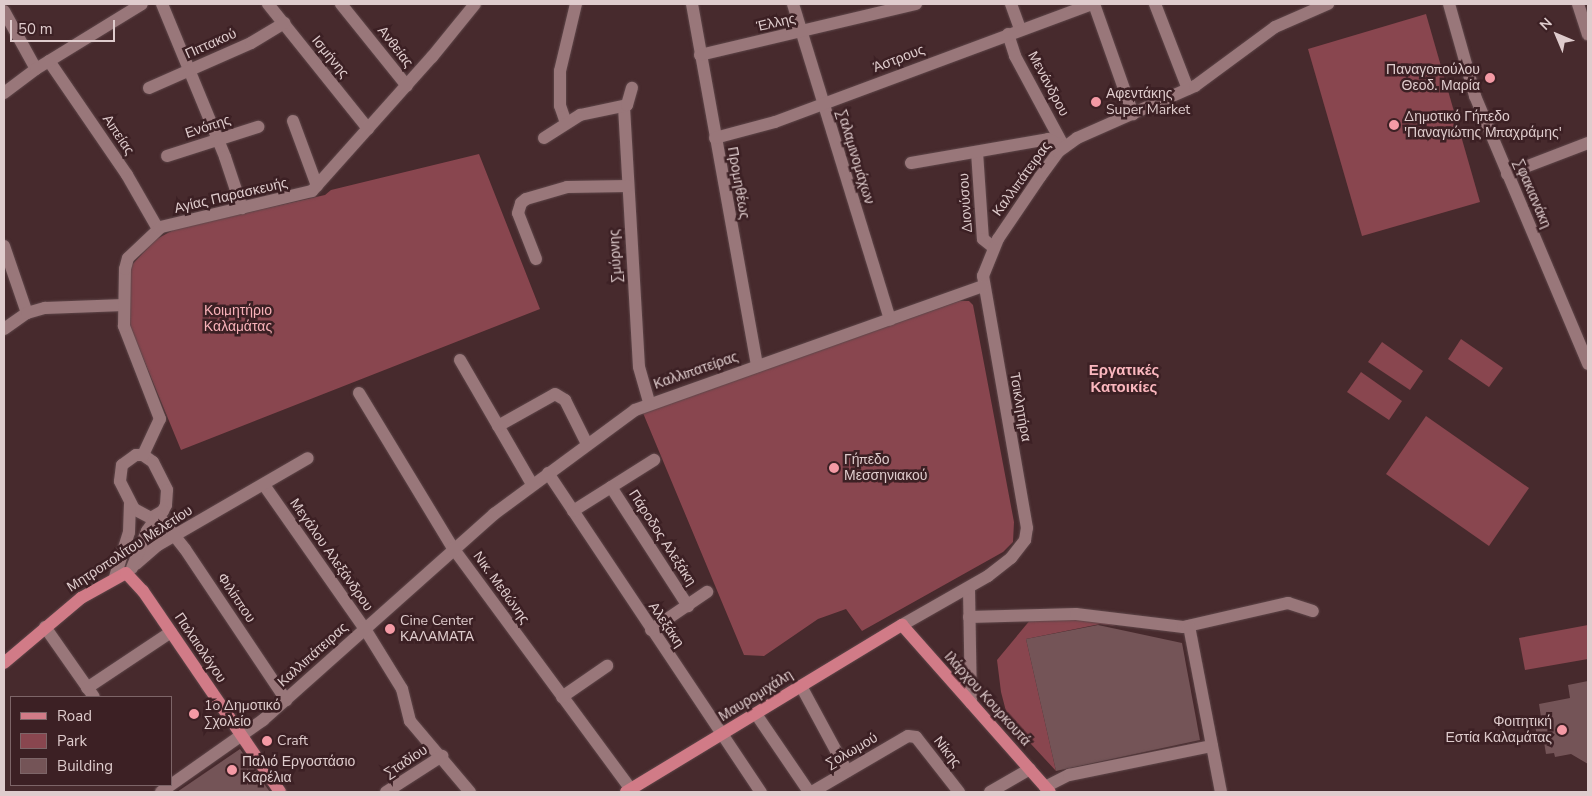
<!DOCTYPE html>
<html>
<head>
<meta charset="utf-8">
<style>
	body { margin:0 }
	#map { position:relative; width:1592px; height:796px; overflow:hidden; background:#472a2d; font-family:"Nunito Sans",sans-serif }
	div>[style] { position:absolute }
	[style*='--x'] { left:calc(var(--x)*1px); top:calc(var(--y)*1px); width:calc(var(--w)*1px); rotate:calc(var(--a)*1deg) }
	.green>* { inset:0; background:#89464f }
	.building>* { inset:0; background:#745457 }
	.roads { filter:drop-shadow(0 0 1px #5e4649) drop-shadow(0 0 1px #5e4649) }
	.minor>* { height:12px; margin:-6px; padding:0 6px; transform-origin:6px; border-radius:6px; background:#99777a }
	.major>* { height:12px; margin:-6px; padding:0 6px; transform-origin:6px; border-radius:6px; background:#d17b87 }
	.dots>* { width:14px; height:14px; translate:-50% -50%; box-sizing:border-box; border:2px solid #3c2024; border-radius:50% }
	span { translate:-50% -50%; white-space:nowrap; text-align:center; line-height:1.15; -webkit-text-stroke:5px #3c2024; paint-order:stroke }
	.street-label { font-size:14px; color:#dfcccd }
	.poi-label { font-size:14px; color:#dfcccd }
	.right { translate:-100% -50%; text-align:right }
	.left { translate:0 -50%; text-align:left }
	.park-label { font-size:14px; color:#f8b2b9 }
	.neighbourhood-label { font-size:15px; color:#fbb7be; font-weight:700 }
	.frame { position:absolute; inset:0; border:5px solid #dfcccd; pointer-events:none }
	.legend { position:absolute; left:10px; top:696px; width:162px; height:90px; box-sizing:border-box; background:#3c2024; border:1px solid #7d6568; margin:0; padding:6px 9px; list-style:none; font-size:15px; color:#dfcccd }
	.legend li { display:flex; align-items:center; gap:10px; height:25px }
	.legend b { width:25px; border:1px solid #7d6568 }
	.north { position:absolute; left:1532px; top:10px; width:50px; height:50px; -webkit-text-stroke:4px #3c2024; paint-order:stroke; rotate:315deg; font-size:14px; font-weight:700; line-height:20px; text-align:center; color:#dfcccd }
	.north::after { content:''; display:block; margin:auto; width:18px; height:22px; background:#dfcccd; clip-path:polygon(50% 0,100% 100%,50% 72%,0 100%) }
	.scale { position:absolute; left:10px; top:20px; width:105px; height:22px; box-sizing:border-box; border:2px solid #dfcccd; border-top:0; padding-left:6px; font-size:15px; line-height:18px; white-space:nowrap; color:#dfcccd; -webkit-text-stroke:4px #3c2024; paint-order:stroke }
</style>
</head>
<body>
<div id="map">
	<div class="green">
		<div style="clip-path:polygon(1426px 14px,1480px 202px,1362px 236px,1308px 49px)"></div>
		<div style="clip-path:polygon(479px 154px,540px 309px,181px 450px,129px 324px,130px 267px,155px 240px,175px 229px,325px 195px,331px 190px)"></div>
		<div style="clip-path:polygon(959px 301px,969px 301px,973px 305px,1014px 522px,1013px 542px,1003px 552px,862px 631px,846px 609px,818px 619px,764px 656px,744px 655px,643px 413px)"></div>
		<div style="clip-path:polygon(1461px 339px,1503px 368px,1489px 387px,1448px 359px)"></div>
		<div style="clip-path:polygon(1382px 342px,1423px 371px,1410px 390px,1368px 362px)"></div>
		<div style="clip-path:polygon(1361px 372px,1402px 401px,1389px 420px,1347px 392px)"></div>
		<div style="clip-path:polygon(1426px 416px,1529px 488px,1489px 546px,1386px 474px)"></div>
		<div style="clip-path:polygon(1031px 619px,1093px 620px,1116px 626px,1100px 624px,1026px 639px,1056px 771px,1008px 719px,1001px 692px,997px 660px)"></div>
		<div style="clip-path:polygon(1588px 625px,1588px 659px,1525px 670px,1519px 638px)"></div>
	</div>
	<div class="building">
		<div style="clip-path:polygon(1098px 625px,1182px 643px,1200px 740px,1056px 771px,1026px 639px)"></div>
		<div style="clip-path:polygon(1588px 681px,1588px 764px,1571px 754px,1555px 757px,1554px 753px,1546px 754px,1544px 742px,1538px 743px,1534px 718px,1541px 717px,1539px 704px,1570px 698px,1568px 685px)"></div>
		<div style="clip-path:polygon(240px 749px,270px 792px,177px 792px)"></div>
	</div>
	<div class="roads">
		<div class="minor">
			<div style="--x:162;--y:4;--w:165;--a:67.6"></div>
			<div style="--x:225;--y:157;--w:54;--a:71.6"></div>
			<div style="--x:268;--y:4;--w:160;--a:51.3"></div>
			<div style="--x:341;--y:4;--w:105;--a:51.2"></div>
			<div style="--x:692;--y:4;--w:368;--a:79.8"></div>
			<div style="--x:793;--y:4;--w:330;--a:72.9"></div>
			<div style="--x:1011;--y:4;--w:27;--a:70"></div>
			<div style="--x:1094;--y:4;--w:117;--a:70.5"></div>
			<div style="--x:1155;--y:4;--w:91;--a:68.8"></div>
			<div style="--x:1449;--y:4;--w:96;--a:74.2"></div>
			<div style="--x:1475;--y:96;--w:291;--a:67.1"></div>
			<div style="--x:1578;--y:4;--w:32;--a:72"></div>
			<div style="--x:4;--y:11;--w:66;--a:61.1"></div>
			<div style="--x:1008;--y:34;--w:23;--a:72"></div>
			<div style="--x:1015;--y:56;--w:103;--a:61.7"></div>
			<div style="--x:700;--y:55;--w:222;--a:-13.3"></div>
			<div style="--x:49;--y:61;--w:138;--a:55.6"></div>
			<div style="--x:127;--y:175;--w:62;--a:60.1"></div>
			<div style="--x:149;--y:88;--w:111;--a:-23.8"></div>
			<div style="--x:251;--y:43;--w:39;--a:-31"></div>
			<div style="--x:4;--y:93;--w:40;--a:-37"></div>
			<div style="--x:36;--y:69;--w:124;--a:-31.5"></div>
			<div style="--x:624;--y:107;--w:260;--a:86.7"></div>
			<div style="--x:639;--y:367;--w:37;--a:74"></div>
			<div style="--x:293;--y:121;--w:69;--a:69.7"></div>
			<div style="--x:566;--y:123;--w:18;--a:-109"></div>
			<div style="--x:560;--y:106;--w:35;--a:-90"></div>
			<div style="--x:560;--y:71;--w:69;--a:-76.6"></div>
			<div style="--x:544;--y:138;--w:43;--a:-32.6"></div>
			<div style="--x:580;--y:115;--w:48;--a:-12"></div>
			<div style="--x:627;--y:105;--w:18;--a:-74"></div>
			<div style="--x:715;--y:138;--w:62;--a:-14.9"></div>
			<div style="--x:775;--y:122;--w:338;--a:-20.4"></div>
			<div style="--x:977;--y:152;--w:87;--a:86.1"></div>
			<div style="--x:983;--y:239;--w:13;--a:39"></div>
			<div style="--x:167;--y:156;--w:96;--a:-17.7"></div>
			<div style="--x:911;--y:163;--w:139;--a:-9.9"></div>
			<div style="--x:1048;--y:139;--w:18;--a:27"></div>
			<div style="--x:1507;--y:174;--w:87;--a:-20.9"></div>
			<div style="--x:4;--y:246;--w:71;--a:71.1"></div>
			<div style="--x:536;--y:259;--w:49;--a:-111.4"></div>
			<div style="--x:518;--y:213;--w:10;--a:-73"></div>
			<div style="--x:521;--y:203;--w:6;--a:-39"></div>
			<div style="--x:526;--y:199;--w:43;--a:-16.3"></div>
			<div style="--x:567;--y:187;--w:61;--a:-0.9"></div>
			<div style="--x:4;--y:329;--w:28;--a:-35"></div>
			<div style="--x:27;--y:313;--w:19;--a:-16"></div>
			<div style="--x:45;--y:308;--w:79;--a:-2.2"></div>
			<div style="--x:460;--y:360;--w:143;--a:59.9"></div>
			<div style="--x:359;--y:393;--w:181;--a:58.8"></div>
			<div style="--x:453;--y:548;--w:303;--a:53.6"></div>
			<div style="--x:498;--y:426;--w:65;--a:-29.3"></div>
			<div style="--x:555;--y:394;--w:12;--a:31"></div>
			<div style="--x:565;--y:400;--w:49;--a:63.4"></div>
			<div style="--x:136;--y:455;--w:7;--a:0"></div>
			<div style="--x:143;--y:455;--w:12;--a:35"></div>
			<div style="--x:153;--y:462;--w:31;--a:63"></div>
			<div style="--x:167;--y:490;--w:15;--a:94"></div>
			<div style="--x:166;--y:505;--w:7;--a:117"></div>
			<div style="--x:163;--y:511;--w:14;--a:150"></div>
			<div style="--x:151;--y:518;--w:19;--a:-152"></div>
			<div style="--x:134;--y:509;--w:31;--a:-117"></div>
			<div style="--x:120;--y:481;--w:16;--a:-83"></div>
			<div style="--x:122;--y:465;--w:17;--a:-36"></div>
			<div style="--x:143;--y:455;--w:40;--a:-65"></div>
			<div style="--x:160;--y:419;--w:100;--a:-111.2"></div>
			<div style="--x:124;--y:326;--w:57;--a:-89"></div>
			<div style="--x:125;--y:269;--w:11;--a:-75"></div>
			<div style="--x:128;--y:258;--w:45;--a:-43.2"></div>
			<div style="--x:161;--y:227;--w:155;--a:-13.4"></div>
			<div style="--x:312;--y:191;--w:180;--a:-48.2"></div>
			<div style="--x:432;--y:57;--w:68;--a:-50.9"></div>
			<div style="--x:548;--y:473;--w:384;--a:56.3"></div>
			<div style="--x:264;--y:485;--w:176;--a:55"></div>
			<div style="--x:365;--y:629;--w:70;--a:58.3"></div>
			<div style="--x:402;--y:689;--w:33;--a:76"></div>
			<div style="--x:410;--y:721;--w:93;--a:49.8"></div>
			<div style="--x:611;--y:487;--w:142;--a:57.1"></div>
			<div style="--x:573;--y:511;--w:96;--a:-32.2"></div>
			<div style="--x:136;--y:564;--w:29;--a:-41"></div>
			<div style="--x:158;--y:545;--w:173;--a:-30.1"></div>
			<div style="--x:132;--y:568;--w:40;--a:-68"></div>
			<div style="--x:147;--y:531;--w:19;--a:-55"></div>
			<div style="--x:158;--y:515;--w:43;--a:51.5"></div>
			<div style="--x:185;--y:549;--w:182;--a:56.2"></div>
			<div style="--x:115;--y:577;--w:47;--a:-72.7"></div>
			<div style="--x:129;--y:532;--w:28;--a:-88"></div>
			<div style="--x:969;--y:589;--w:114;--a:89"></div>
			<div style="--x:969;--y:617;--w:107;--a:-1.6"></div>
			<div style="--x:1076;--y:614;--w:108;--a:6.9"></div>
			<div style="--x:1183;--y:627;--w:108;--a:-12.9"></div>
			<div style="--x:1288;--y:603;--w:26;--a:18"></div>
			<div style="--x:902;--y:625;--w:99;--a:-29.7"></div>
			<div style="--x:988;--y:576;--w:29;--a:-38"></div>
			<div style="--x:1011;--y:558;--w:23;--a:-52"></div>
			<div style="--x:1025;--y:540;--w:12;--a:-81"></div>
			<div style="--x:1027;--y:528;--w:256;--a:-99.9"></div>
			<div style="--x:983;--y:276;--w:40;--a:-68"></div>
			<div style="--x:998;--y:239;--w:75;--a:-55.9"></div>
			<div style="--x:1040;--y:177;--w:31;--a:-54"></div>
			<div style="--x:1058;--y:152;--w:24;--a:-36"></div>
			<div style="--x:1077;--y:138;--w:129;--a:-23.8"></div>
			<div style="--x:1195;--y:86;--w:99;--a:-36.4"></div>
			<div style="--x:1275;--y:27;--w:58;--a:-23.5"></div>
			<div style="--x:1189;--y:626;--w:169;--a:79.1"></div>
			<div style="--x:45;--y:627;--w:85;--a:55"></div>
			<div style="--x:651;--y:630;--w:68;--a:-34.2"></div>
			<div style="--x:801;--y:686;--w:97;--a:61.6"></div>
			<div style="--x:87;--y:688;--w:101;--a:-33.7"></div>
			<div style="--x:562;--y:697;--w:55;--a:-34.6"></div>
			<div style="--x:756;--y:714;--w:94;--a:55.8"></div>
			<div style="--x:1045;--y:787;--w:27;--a:-27"></div>
			<div style="--x:1069;--y:775;--w:146;--a:-11.5"></div>
			<div style="--x:161;--y:792;--w:125;--a:-35.2"></div>
			<div style="--x:263;--y:720;--w:310;--a:-41.7"></div>
			<div style="--x:494;--y:514;--w:175;--a:-36.4"></div>
			<div style="--x:635;--y:410;--w:369;--a:-19.6"></div>
			<div style="--x:386;--y:792;--w:67;--a:-32.7"></div>
			<div style="--x:812;--y:792;--w:111;--a:-30.3"></div>
			<div style="--x:908;--y:736;--w:8;--a:7"></div>
			<div style="--x:916;--y:737;--w:70;--a:52"></div>
			<div style="--x:990;--y:792;--w:46;--a:-29.9"></div>
		</div>
		<div class="major">
			<div style="--x:4;--y:663;--w:101;--a:-40.2"></div>
			<div style="--x:81;--y:598;--w:51;--a:-29.1"></div>
			<div style="--x:126;--y:573;--w:25;--a:47"></div>
			<div style="--x:143;--y:591;--w:243;--a:55.7"></div>
			<div style="--x:626;--y:792;--w:323;--a:-31.2"></div>
			<div style="--x:902;--y:625;--w:223;--a:48.5"></div>
		</div>
	</div>
	<div class="dots">
		<div style="left:1490px;top:78px;background:#f49aa5"></div>
		<div style="left:1096px;top:102px;background:#f49aa5"></div>
		<div style="left:1394px;top:125px;background:#f49aa5"></div>
		<div style="left:834px;top:468px;background:#f49aa5"></div>
		<div style="left:390px;top:629px;background:#f49aa5"></div>
		<div style="left:194px;top:714px;background:#f49aa5"></div>
		<div style="left:1562px;top:730px;background:#f49aa5"></div>
		<div style="left:267px;top:741px;background:#f49aa5"></div>
		<div style="left:232px;top:770px;background:#f49aa5"></div>
	</div>
	<div class="street-label">
		<span style="left:776px;top:23px;rotate:-13deg">Έλλης</span>
		<span style="left:211px;top:44px;rotate:-24deg">Πιττακού</span>
		<span style="left:395px;top:47px;rotate:52deg">Ανθείας</span>
		<span style="left:330px;top:57px;rotate:51deg">Ισμήνης</span>
		<span style="left:899px;top:59px;rotate:-21deg">Άστρους</span>
		<span style="left:1048px;top:84px;rotate:62deg">Μενάνδρου</span>
		<span style="left:208px;top:127px;rotate:-18deg">Ενόπης</span>
		<span style="left:118px;top:135px;rotate:56deg">Αιπείας</span>
		<span style="left:855px;top:157px;rotate:73deg">Σαλαμινομάχων</span>
		<span style="left:1022px;top:179px;rotate:-54deg">Καλλιπάτειρας</span>
		<span style="left:738px;top:183px;rotate:80deg">Προμηθέως</span>
		<span style="left:1532px;top:194px;rotate:67deg">Σφακιανάκη</span>
		<span style="left:231px;top:196px;rotate:-13deg">Αγίας Παρασκευής</span>
		<span style="left:966px;top:203px;rotate:-94deg">Διονύσου</span>
		<span style="left:616px;top:256px;rotate:-93deg">Σμύρνης</span>
		<span style="left:696px;top:371px;rotate:-19deg">Καλλιπατείρας</span>
		<span style="left:1020px;top:407px;rotate:80deg">Τσικλητήρα</span>
		<span style="left:662px;top:538px;rotate:57deg">Πάροδος Αλεξάκη</span>
		<span style="left:130px;top:549px;rotate:-33deg">Μητροπολίτου Μελετίου</span>
		<span style="left:331px;top:555px;rotate:55deg">Μεγάλου Αλεξάνδρου</span>
		<span style="left:501px;top:588px;rotate:54deg">Νικ. Μεθώνης</span>
		<span style="left:236px;top:598px;rotate:56deg">Φιλίππου</span>
		<span style="left:666px;top:625px;rotate:56deg">Αλεξάκη</span>
		<span style="left:200px;top:648px;rotate:56deg">Παλαιολόγου</span>
		<span style="left:313px;top:655px;rotate:-42deg">Καλλιπάτειρας</span>
		<span style="left:756px;top:696px;rotate:-32deg">Μαυρομιχάλη</span>
		<span style="left:987px;top:699px;rotate:48deg">Ιλάρχου Κουρκουτά</span>
		<span style="left:852px;top:751px;rotate:-30deg">Σολωμού</span>
		<span style="left:947px;top:752px;rotate:52deg">Νίκης</span>
		<span style="left:406px;top:762px;rotate:-33deg">Σταδίου</span>
	</div>
	<div class="poi-label">
		<span class="right" style="left:1480px;top:78px">Παναγοπούλου<br>Θεοδ. Μαρία</span>
		<span class="left" style="left:1106px;top:102px">Αφεντάκης<br>Super Market</span>
		<span class="left" style="left:1404px;top:125px">Δημοτικό Γήπεδο<br>'Παναγιώτης Μπαχράμης'</span>
		<span class="left" style="left:844px;top:468px">Γήπεδο<br>Μεσσηνιακού</span>
		<span class="left" style="left:400px;top:629px">Cine Center<br>ΚΑΛΑΜΑΤΑ</span>
		<span class="left" style="left:204px;top:714px">1o Δημοτικό<br>Σχολείο</span>
		<span class="right" style="left:1552px;top:730px">Φοιτητική<br>Εστία Καλαμάτας</span>
		<span class="left" style="left:277px;top:741px">Craft</span>
		<span class="left" style="left:242px;top:770px">Παλιό Εργοστάσιο<br>Καρέλια</span>
	</div>
	<div class="park-label">
		<span style="left:238px;top:319px">Κοιμητήριο<br>Καλαμάτας</span>
	</div>
	<div class="neighbourhood-label">
		<span style="left:1124px;top:379px">Εργατικές<br>Κατοικίες</span>
	</div>
	<div class="frame"></div>
	<ul class="legend">
	<li><b style="height:6px;background:#d17b87"></b>Road</li>
	<li><b style="height:14px;background:#89464f"></b>Park</li>
	<li><b style="height:14px;background:#745457"></b>Building</li>
	</ul>
	<div class="north">N</div>
	<div class="scale">50 m</div>
</div>
</body>
</html>
